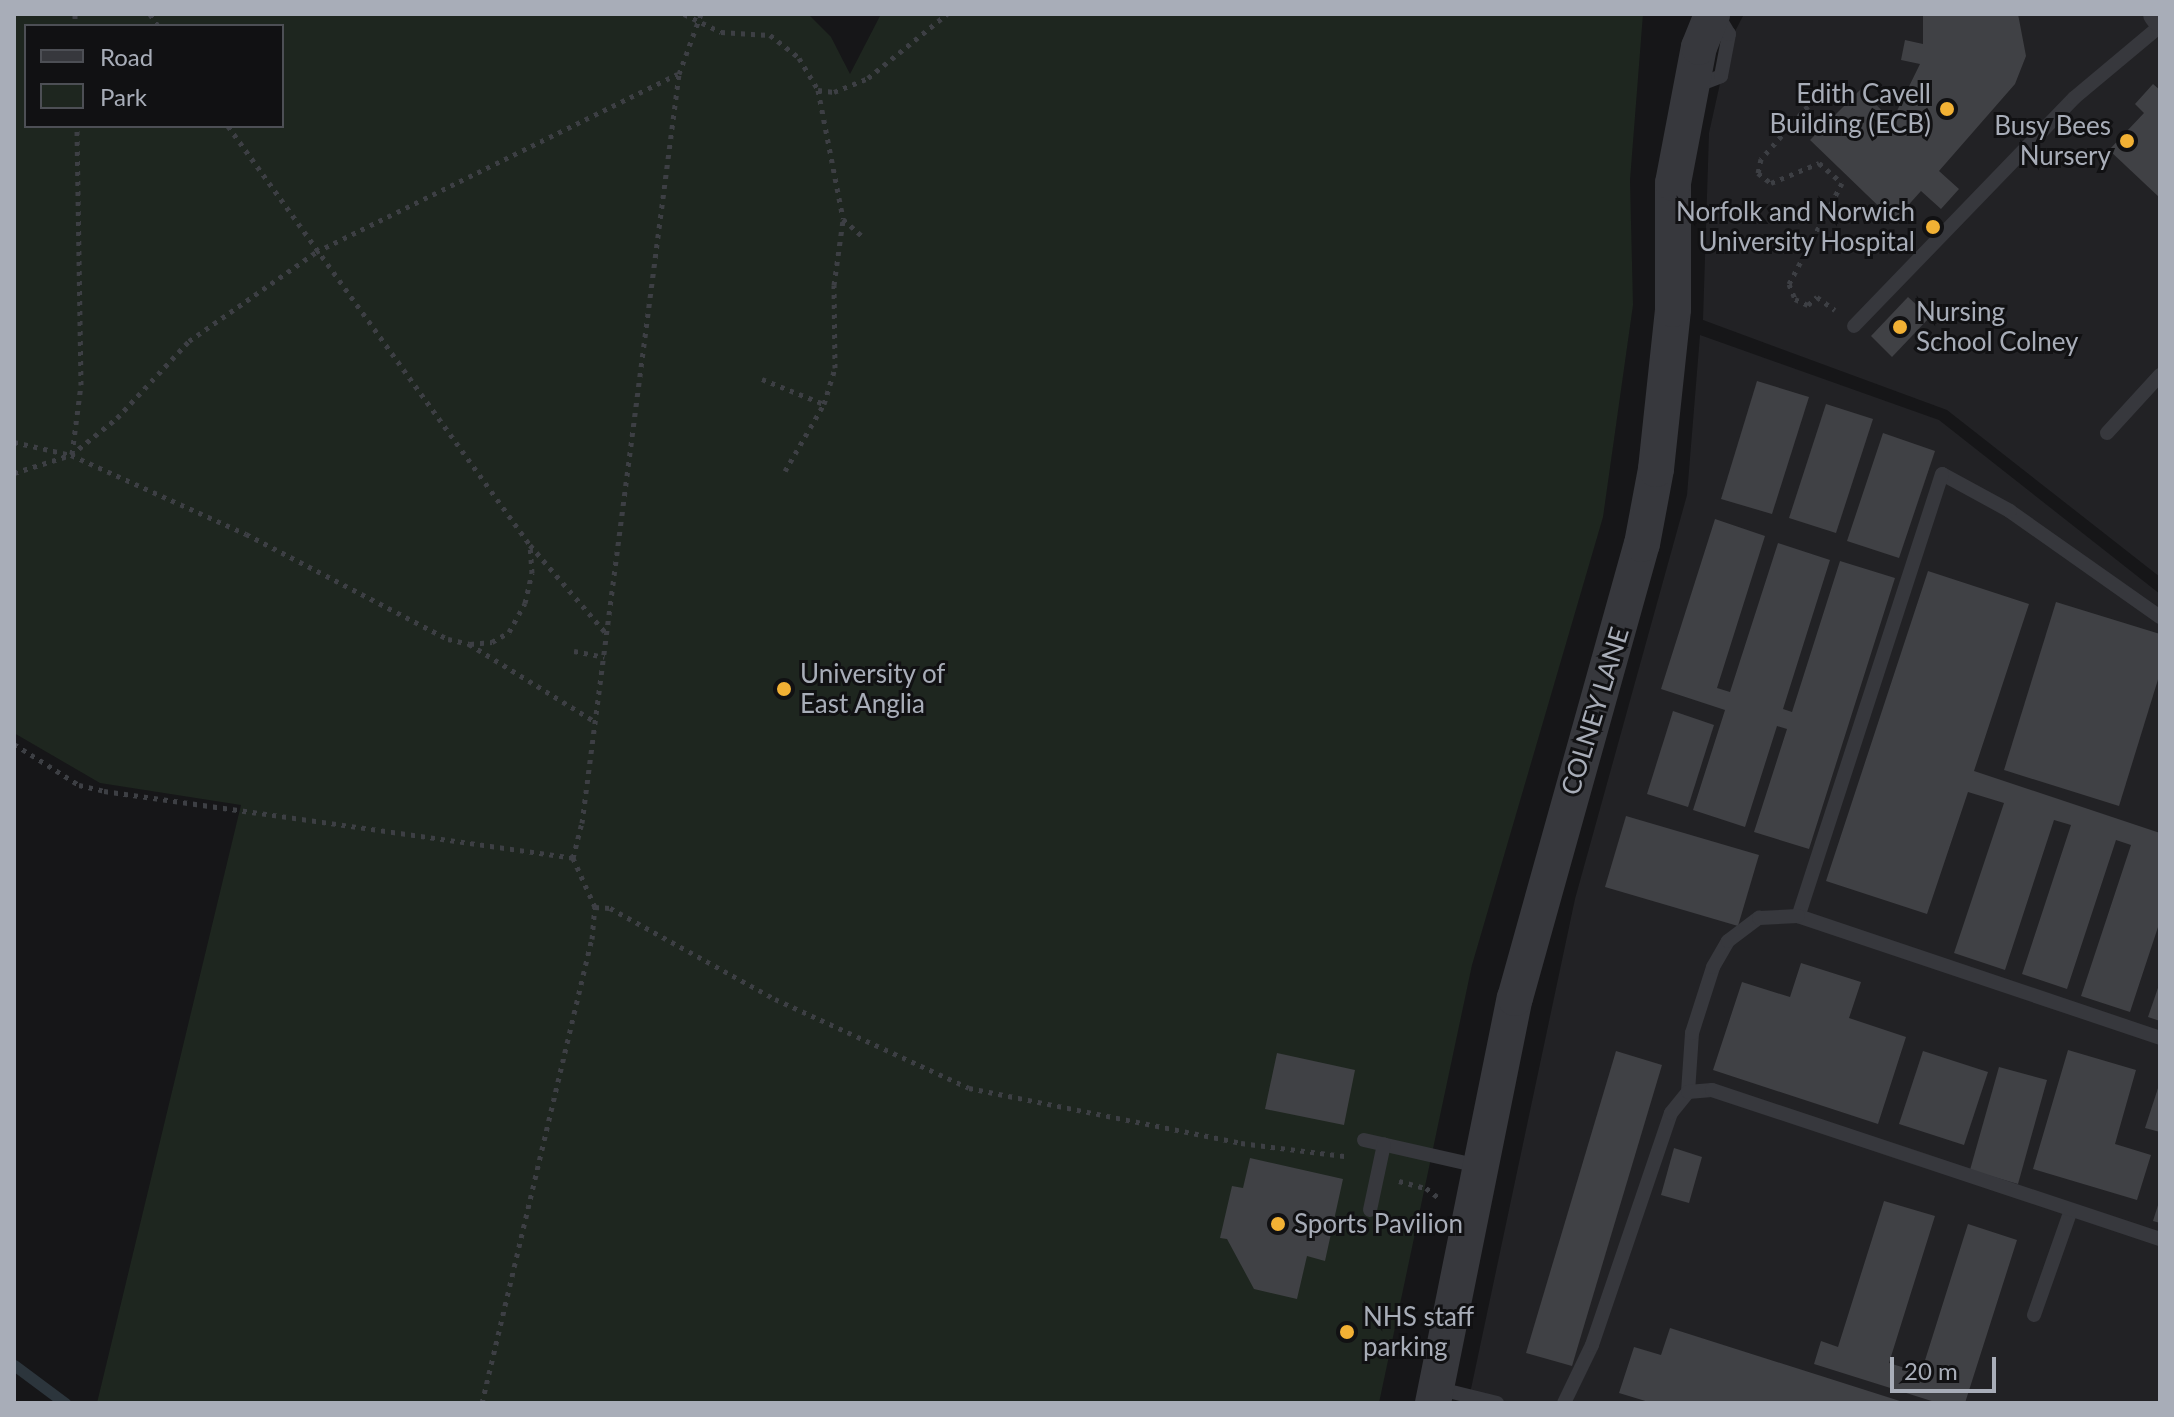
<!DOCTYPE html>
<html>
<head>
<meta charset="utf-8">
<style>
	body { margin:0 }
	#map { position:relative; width:2174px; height:1417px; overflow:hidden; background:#161618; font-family:Lato,sans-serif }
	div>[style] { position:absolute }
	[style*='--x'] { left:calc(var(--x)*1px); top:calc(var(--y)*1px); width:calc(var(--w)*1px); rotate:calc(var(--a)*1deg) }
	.built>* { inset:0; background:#222225 }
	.green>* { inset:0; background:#1e261f }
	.stream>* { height:11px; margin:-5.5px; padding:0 5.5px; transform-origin:5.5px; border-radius:5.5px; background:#2c353c }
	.building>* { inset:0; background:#404145 }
	.path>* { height:5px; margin-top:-2.5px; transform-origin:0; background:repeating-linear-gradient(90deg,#3d3f44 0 4px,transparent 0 10px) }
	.service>* { height:14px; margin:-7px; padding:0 7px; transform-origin:7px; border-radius:7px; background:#37383d }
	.minor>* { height:28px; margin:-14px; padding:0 14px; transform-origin:14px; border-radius:14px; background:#37383d }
	.tertiary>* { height:36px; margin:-18px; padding:0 18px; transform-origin:18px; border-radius:18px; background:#37383d }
	.dots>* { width:22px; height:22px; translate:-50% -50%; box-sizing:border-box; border:4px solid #111113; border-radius:50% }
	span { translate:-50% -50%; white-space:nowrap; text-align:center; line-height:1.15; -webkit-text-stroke:6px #111113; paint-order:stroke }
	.poi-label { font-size:26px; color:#a8adb8 }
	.right { translate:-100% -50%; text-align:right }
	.left { translate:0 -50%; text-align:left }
	.street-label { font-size:26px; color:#a8adb8 }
	.frame { position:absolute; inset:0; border:16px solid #a8adb8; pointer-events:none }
	.legend { position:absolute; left:24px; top:24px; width:260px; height:104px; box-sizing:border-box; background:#111113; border:2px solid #4d4f55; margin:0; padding:10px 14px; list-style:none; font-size:24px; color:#a8adb8 }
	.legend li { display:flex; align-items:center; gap:16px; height:40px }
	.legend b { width:40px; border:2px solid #4d4f55 }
	.scale { position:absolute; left:1890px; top:1357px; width:106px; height:36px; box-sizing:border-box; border:4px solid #a8adb8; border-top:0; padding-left:10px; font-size:24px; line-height:28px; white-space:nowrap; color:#a8adb8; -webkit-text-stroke:6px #111113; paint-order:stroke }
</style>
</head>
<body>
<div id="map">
	<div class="built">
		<div style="clip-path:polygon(1744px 14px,2160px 14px,2160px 577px,1947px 410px,1703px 320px,1709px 133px,1729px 43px)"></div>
		<div style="clip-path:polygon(1700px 335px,1939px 420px,2160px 594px,2160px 1403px,1468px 1403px,1575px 899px,1687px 495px)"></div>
	</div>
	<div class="green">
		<div style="clip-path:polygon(evenodd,14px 14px,808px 14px,831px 37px,850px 74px,881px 14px,1643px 14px,1630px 180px,1633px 305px,1603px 517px,1472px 965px,1379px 1403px,97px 1403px,241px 805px,100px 783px,14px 733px,14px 14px,26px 26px,282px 26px,282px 126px,26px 126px,26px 26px)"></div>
	</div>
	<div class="stream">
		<div style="--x:14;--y:1365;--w:64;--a:36.7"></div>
	</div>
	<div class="building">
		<div style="clip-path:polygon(1923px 14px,2018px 14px,2026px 56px,2015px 84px,1939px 171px,1959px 189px,1941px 209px,1921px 191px,1894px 221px,1810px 140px,1861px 89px,1892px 121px,1920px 64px,1901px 60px,1905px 40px,1923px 44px)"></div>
		<div style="clip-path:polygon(2153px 84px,2160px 90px,2160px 198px,2109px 150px,2144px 113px,2135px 104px)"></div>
		<div style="clip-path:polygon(1908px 297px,1930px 317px,1892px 357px,1871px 336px)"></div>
		<div style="clip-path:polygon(1757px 381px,1809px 397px,1772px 514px,1721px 499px)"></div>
		<div style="clip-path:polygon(1826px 404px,1873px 419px,1836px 533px,1789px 518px)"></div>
		<div style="clip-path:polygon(1883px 433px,1935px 451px,1899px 558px,1847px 541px)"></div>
		<div style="clip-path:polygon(1715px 519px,1765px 536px,1717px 688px,1730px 692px,1778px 543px,1830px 560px,1783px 709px,1792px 712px,1840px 561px,1895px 578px,1809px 849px,1754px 832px,1787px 729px,1777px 726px,1745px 827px,1693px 810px,1725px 710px,1661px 689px)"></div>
		<div style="clip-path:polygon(1928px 571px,2029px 604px,1974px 771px,2160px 833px,2160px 921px,2130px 1012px,2081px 996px,2131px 845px,2116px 840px,2067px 989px,2022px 974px,2071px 825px,2054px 820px,2005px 970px,1954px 953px,2004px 803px,1968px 792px,1927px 914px,1826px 881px)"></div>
		<div style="clip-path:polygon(2056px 602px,2160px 634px,2160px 673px,2119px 806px,2004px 770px)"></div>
		<div style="clip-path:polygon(1673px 711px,1714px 725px,1688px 807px,1647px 794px)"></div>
		<div style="clip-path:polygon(1626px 816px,1759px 855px,1738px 926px,1605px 887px)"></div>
		<div style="clip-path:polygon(1801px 963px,1861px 982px,1849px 1018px,1906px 1037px,1878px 1124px,1713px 1070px,1742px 982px,1790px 997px)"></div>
		<div style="clip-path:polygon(2160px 982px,2160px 1021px,2148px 1017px)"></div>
		<div style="clip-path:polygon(2068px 1050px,2136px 1070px,2115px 1144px,2151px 1155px,2137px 1200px,2033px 1169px)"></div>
		<div style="clip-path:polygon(1616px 1051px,1662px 1065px,1572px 1366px,1526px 1353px)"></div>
		<div style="clip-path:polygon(1923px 1051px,1988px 1072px,1964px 1145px,1899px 1124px)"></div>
		<div style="clip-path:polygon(1277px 1053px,1355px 1070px,1344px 1125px,1265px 1109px)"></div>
		<div style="clip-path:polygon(1999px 1067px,2047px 1080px,2018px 1184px,1970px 1170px)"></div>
		<div style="clip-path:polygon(2160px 1082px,2160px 1132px,2145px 1128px)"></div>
		<div style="clip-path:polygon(1674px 1148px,1702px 1157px,1689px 1203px,1661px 1195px)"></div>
		<div style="clip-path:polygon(1250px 1158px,1343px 1179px,1325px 1261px,1307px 1256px,1297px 1299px,1254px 1289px,1227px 1239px,1220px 1238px,1232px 1186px,1243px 1188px)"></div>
		<div style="clip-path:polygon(1884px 1201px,1935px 1216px,1889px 1363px,1921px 1373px,1968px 1224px,2017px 1240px,1965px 1403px,1938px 1403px,1814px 1364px,1821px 1341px,1838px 1347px)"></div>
		<div style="clip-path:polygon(2159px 1202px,2160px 1202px,2160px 1223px,2153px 1221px)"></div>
		<div style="clip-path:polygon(1670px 1328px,1903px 1402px,1903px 1403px,1652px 1403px,1619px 1393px,1634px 1347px,1661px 1355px)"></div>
	</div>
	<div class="path">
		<div style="--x:75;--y:14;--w:12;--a:90"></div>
		<div style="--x:150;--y:14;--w:14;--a:56"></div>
		<div style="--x:684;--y:14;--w:41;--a:25.9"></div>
		<div style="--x:721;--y:32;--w:49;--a:3.5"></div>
		<div style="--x:770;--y:35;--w:37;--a:38"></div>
		<div style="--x:799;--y:58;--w:37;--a:59"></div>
		<div style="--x:818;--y:90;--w:131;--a:79"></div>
		<div style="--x:843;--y:219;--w:25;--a:42"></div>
		<div style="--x:818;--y:90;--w:16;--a:7"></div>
		<div style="--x:834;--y:92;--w:37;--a:-22"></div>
		<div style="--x:868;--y:78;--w:102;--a:-39"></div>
		<div style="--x:1808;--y:106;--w:71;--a:131.6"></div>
		<div style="--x:1761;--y:159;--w:14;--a:102"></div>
		<div style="--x:1758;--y:173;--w:16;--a:38"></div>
		<div style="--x:1771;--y:183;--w:52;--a:-22.6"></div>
		<div style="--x:1819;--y:163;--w:30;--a:41"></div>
		<div style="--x:1842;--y:183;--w:114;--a:117.7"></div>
		<div style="--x:1789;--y:284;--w:16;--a:68"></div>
		<div style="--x:1795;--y:299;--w:14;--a:25"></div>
		<div style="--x:1808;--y:305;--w:12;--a:-42"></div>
		<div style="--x:1817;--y:297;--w:22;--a:36"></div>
		<div style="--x:228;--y:126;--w:516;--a:54.22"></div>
		<div style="--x:530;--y:545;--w:115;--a:49.2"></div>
		<div style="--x:762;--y:379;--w:67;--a:22"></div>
		<div style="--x:14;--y:442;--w:58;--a:12.8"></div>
		<div style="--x:71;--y:455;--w:192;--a:24.3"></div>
		<div style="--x:246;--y:534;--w:228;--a:27.5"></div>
		<div style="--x:448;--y:639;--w:22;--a:13"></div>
		<div style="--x:469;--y:644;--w:147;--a:31.6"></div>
		<div style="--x:72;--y:454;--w:70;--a:-82.6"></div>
		<div style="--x:81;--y:385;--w:259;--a:-90.9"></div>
		<div style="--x:785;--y:471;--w:78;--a:-59.8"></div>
		<div style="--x:824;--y:404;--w:38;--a:-73"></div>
		<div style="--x:835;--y:368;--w:83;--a:-90.7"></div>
		<div style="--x:834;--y:285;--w:66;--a:-82.1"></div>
		<div style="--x:14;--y:473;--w:60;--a:-17.5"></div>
		<div style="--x:71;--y:455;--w:59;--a:-38.8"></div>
		<div style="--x:117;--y:418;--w:105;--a:-46.9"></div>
		<div style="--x:189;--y:341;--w:155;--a:-35"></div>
		<div style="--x:316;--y:252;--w:403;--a:-26.2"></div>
		<div style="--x:470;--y:644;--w:22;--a:-5"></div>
		<div style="--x:492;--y:642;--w:20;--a:-30"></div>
		<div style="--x:509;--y:632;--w:33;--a:-61"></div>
		<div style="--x:525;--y:603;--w:31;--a:-77"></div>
		<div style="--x:532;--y:573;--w:28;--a:-94"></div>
		<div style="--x:574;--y:651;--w:31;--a:11"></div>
		<div style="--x:14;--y:744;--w:77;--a:32.2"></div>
		<div style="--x:79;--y:785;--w:26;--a:13"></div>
		<div style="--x:104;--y:791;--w:474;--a:8.1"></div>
		<div style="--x:595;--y:907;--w:15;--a:4"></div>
		<div style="--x:610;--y:908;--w:188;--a:28.9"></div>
		<div style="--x:775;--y:999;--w:213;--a:24.6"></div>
		<div style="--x:969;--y:1088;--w:278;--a:11.4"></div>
		<div style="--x:1241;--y:1143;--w:104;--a:7.2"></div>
		<div style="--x:1399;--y:1181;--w:28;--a:15"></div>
		<div style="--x:1426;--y:1188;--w:18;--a:38"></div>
		<div style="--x:482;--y:1403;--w:477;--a:-76.7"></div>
		<div style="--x:592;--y:939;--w:32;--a:-85"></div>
		<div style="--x:595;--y:907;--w:54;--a:-114.2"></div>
		<div style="--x:573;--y:858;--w:36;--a:-76"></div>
		<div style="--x:582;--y:823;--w:755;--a:-82.62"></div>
		<div style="--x:679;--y:74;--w:64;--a:-69.9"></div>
	</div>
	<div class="service">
		<div style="--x:1693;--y:87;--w:30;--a:-21"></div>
		<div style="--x:1721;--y:76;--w:43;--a:-79.2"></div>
		<div style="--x:1729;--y:34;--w:23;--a:-121"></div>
		<div style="--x:1854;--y:326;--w:317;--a:-46"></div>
		<div style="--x:2074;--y:98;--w:112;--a:-39.9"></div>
		<div style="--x:2107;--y:433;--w:79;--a:-47.6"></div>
		<div style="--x:2160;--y:617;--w:184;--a:-144.8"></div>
		<div style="--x:2010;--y:511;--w:77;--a:-151.4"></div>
		<div style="--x:1942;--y:474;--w:465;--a:108"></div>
		<div style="--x:1798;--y:916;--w:382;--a:18.6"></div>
		<div style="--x:1688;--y:1092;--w:59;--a:-86.1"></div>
		<div style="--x:1692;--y:1033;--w:69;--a:-72.3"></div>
		<div style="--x:1713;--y:967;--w:30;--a:-60"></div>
		<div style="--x:1728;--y:941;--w:39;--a:-37"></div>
		<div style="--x:1759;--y:918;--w:39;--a:-3"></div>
		<div style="--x:1364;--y:1140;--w:117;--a:12.8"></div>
		<div style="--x:1370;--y:1210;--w:67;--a:-78"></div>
		<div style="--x:2034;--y:1315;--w:111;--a:-70.6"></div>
		<div style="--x:1436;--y:1388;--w:63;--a:13.8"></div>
		<div style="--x:1564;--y:1403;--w:64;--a:-64.2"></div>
		<div style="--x:1592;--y:1345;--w:245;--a:-71.2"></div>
		<div style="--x:1671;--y:1113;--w:27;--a:-51"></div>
		<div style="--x:1688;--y:1092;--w:24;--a:-5"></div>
		<div style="--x:1712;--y:1090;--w:472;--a:18.4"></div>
	</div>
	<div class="minor">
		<div style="--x:2157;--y:14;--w:5;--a:53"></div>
	</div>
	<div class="tertiary">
		<div style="--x:1433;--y:1403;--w:413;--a:-78.6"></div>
		<div style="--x:1515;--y:998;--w:471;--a:-74.4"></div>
		<div style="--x:1642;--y:544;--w:76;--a:-79.4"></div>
		<div style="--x:1656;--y:469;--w:161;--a:-83.9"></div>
		<div style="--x:1673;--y:309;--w:126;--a:-90"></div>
		<div style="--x:1673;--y:183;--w:138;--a:-79.2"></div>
		<div style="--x:1699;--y:47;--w:35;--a:-68"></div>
	</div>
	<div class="dots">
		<div style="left:1947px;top:109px;background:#f2b134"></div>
		<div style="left:2127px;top:141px;background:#f2b134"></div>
		<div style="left:1933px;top:227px;background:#f2b134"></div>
		<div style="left:1900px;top:327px;background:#f2b134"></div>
		<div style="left:784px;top:689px;background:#f2b134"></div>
		<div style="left:1278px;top:1224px;background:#f2b134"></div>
		<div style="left:1347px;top:1332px;background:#f2b134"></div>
	</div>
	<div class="poi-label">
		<span class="right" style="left:1931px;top:109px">Edith Cavell<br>Building (ECB)</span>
		<span class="right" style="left:2111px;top:141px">Busy Bees<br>Nursery</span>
		<span class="right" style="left:1915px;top:227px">Norfolk and Norwich<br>University Hospital</span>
		<span class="left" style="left:1916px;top:327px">Nursing<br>School Colney</span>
		<span class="left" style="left:800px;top:689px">University of<br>East Anglia</span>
		<span class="left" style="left:1294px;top:1224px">Sports Pavilion</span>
		<span class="left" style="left:1363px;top:1332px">NHS staff<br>parking</span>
	</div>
	<div class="street-label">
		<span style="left:1595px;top:711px;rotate:-73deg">COLNEY LANE</span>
	</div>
	<div class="frame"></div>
	<ul class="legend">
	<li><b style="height:10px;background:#37383d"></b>Road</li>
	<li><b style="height:22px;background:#1e261f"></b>Park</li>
	</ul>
	<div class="scale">20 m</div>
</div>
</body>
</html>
